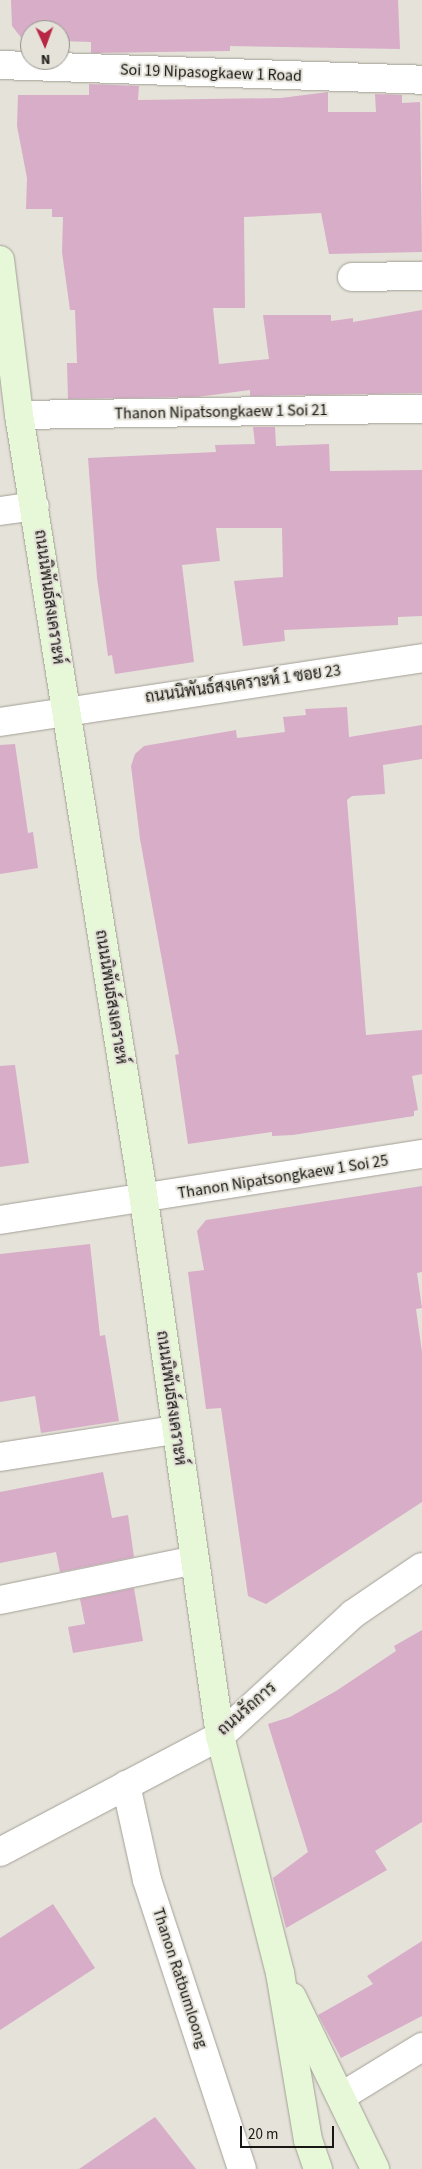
<!DOCTYPE html>
<html>
<head>
<meta charset="utf-8">
<style>
	body { margin:0 }
	#map { position:relative; width:422px; height:2169px; overflow:hidden; background:#e5e2d9; font-family:"Source Sans 3",Sarabun,sans-serif }
	div>[style] { position:absolute }
	[style*='--x'] { left:calc(var(--x)*1px); top:calc(var(--y)*1px); width:calc(var(--w)*1px); rotate:calc(var(--a)*1deg) }
	.building>* { inset:0; background:#d8adc8 }
	.roads { filter:drop-shadow(0 0 1px #a3a097) drop-shadow(0 0 1px #a3a097) }
	.minor>* { height:28px; margin:-14px; padding:0 14px; transform-origin:14px; border-radius:14px; background:#fff }
	.tertiary>* { height:28px; margin:-14px; padding:0 14px; transform-origin:14px; border-radius:14px; background:#fff }
	.secondary>* { height:28px; margin:-14px; padding:0 14px; transform-origin:14px; border-radius:14px; background:#e7f8d8 }
	span { translate:-50% -50%; white-space:nowrap; text-align:center; line-height:1.15; -webkit-text-stroke:4px #e5e2d9; paint-order:stroke }
	.street-label { font-size:16px; color:#181714 }
	.north { position:absolute; left:20px; top:20px; width:50px; height:50px; box-sizing:border-box; background:#e5e2d9; border:1px solid #93918a; border-radius:50%; rotate:178deg; font-size:14px; font-weight:700; line-height:20px; text-align:center; color:#181714 }
	.north::after { content:''; display:block; margin:auto; width:18px; height:22px; background:#b82744; clip-path:polygon(50% 0,100% 100%,50% 72%,0 100%) }
	.scale { position:absolute; left:240px; top:2126px; width:94px; height:22px; box-sizing:border-box; border:2px solid #181714; border-top:0; padding-left:6px; font-size:15px; line-height:18px; white-space:nowrap; color:#181714; -webkit-text-stroke:4px #e5e2d9; paint-order:stroke }
</style>
</head>
<body>
<div id="map">
	<div class="building">
		<div style="clip-path:polygon(11px 0,398px 0,400px 49px,230px 46px,230px 51px,91px 53px,91px 42px,60px 41px,60px 30px,30px 30px,30px 40px,23px 40px,12px 26px)"></div>
		<div style="clip-path:polygon(89px 84px,139px 86px,138px 100px,281px 98px,328px 92px,328px 112px,376px 112px,375px 94px,402px 95px,402px 103px,420px 102px,422px 252px,329px 254px,321px 213px,244px 217px,245px 308px,213px 308px,219px 364px,269px 359px,263px 315px,331px 315px,331px 321px,353px 318px,353px 322px,422px 310px,422px 393px,250px 396px,250px 390px,197px 397px,68px 399px,67px 363px,77px 363px,75px 310px,70px 310px,62px 252px,63px 217px,52px 217px,52px 209px,26px 209px,27px 178px,17px 126px,18px 95px,89px 95px)"></div>
		<div style="clip-path:polygon(253px 427px,275px 427px,276px 446px,329px 444px,330px 471px,422px 470px,422px 616px,398px 617px,398px 625px,284px 630px,285px 641px,243px 646px,234px 581px,283px 577px,282px 528px,216px 528px,220px 561px,182px 565px,194px 662px,115px 674px,112px 655px,108px 656px,97px 578px,88px 458px,216px 452px,215px 445px,255px 444px)"></div>
		<div style="clip-path:polygon(347px 707px,349px 737px,422px 725px,422px 759px,383px 765px,385px 794px,352px 796px,347px 800px,366px 1035px,422px 1030px,422px 1074px,412px 1076px,418px 1110px,414px 1111px,414px 1116px,293px 1135px,272px 1136px,272px 1132px,188px 1144px,175px 1055px,179px 1054px,140px 839px,131px 766px,135px 754px,144px 746px,236px 730px,237px 738px,285px 732px,283px 717px,306px 715px,305px 709px)"></div>
		<div style="clip-path:polygon(15px 744px,28px 833px,33px 832px,38px 868px,0 874px,0 745px)"></div>
		<div style="clip-path:polygon(15px 1065px,29px 1163px,0 1167px,0 1066px)"></div>
		<div style="clip-path:polygon(422px 1186px,422px 1272px,417px 1273px,422px 1308px,416px 1309px,422px 1352px,422px 1502px,266px 1604px,248px 1596px,221px 1408px,206px 1409px,188px 1272px,204px 1270px,197px 1231px,206px 1220px)"></div>
		<div style="clip-path:polygon(90px 1244px,100px 1336px,105px 1335px,119px 1421px,41px 1433px,35px 1396px,0 1402px,0 1254px)"></div>
		<div style="clip-path:polygon(103px 1472px,112px 1518px,128px 1515px,134px 1557px,60px 1572px,56px 1552px,0 1563px,0 1492px)"></div>
		<div style="clip-path:polygon(134px 1588px,143px 1641px,73px 1653px,68px 1627px,85px 1624px,80px 1599px)"></div>
		<div style="clip-path:polygon(422px 1630px,422px 1822px,375px 1851px,387px 1870px,286px 1928px,273px 1878px,308px 1852px,268px 1724px,290px 1717px,336px 1691px,396px 1651px,394px 1646px)"></div>
		<div style="clip-path:polygon(53px 1904px,95px 1968px,0 2030px,0 1938px)"></div>
		<div style="clip-path:polygon(422px 1941px,422px 2016px,341px 2058px,318px 2015px,373px 1984px,367px 1976px)"></div>
		<div style="clip-path:polygon(155px 2117px,196px 2169px,79px 2169px)"></div>
	</div>
	<div class="roads">
		<div class="minor">
			<div style="--x:0;--y:65;--w:422;--a:2"></div>
			<div style="--x:352;--y:277;--w:70;--a:-0.8"></div>
			<div style="--x:19;--y:415;--w:403;--a:-0.9"></div>
			<div style="--x:0;--y:511;--w:35;--a:-8"></div>
			<div style="--x:0;--y:1220;--w:427;--a:-8.9"></div>
			<div style="--x:0;--y:1457;--w:177;--a:-8.8"></div>
			<div style="--x:0;--y:1600;--w:199;--a:-11.6"></div>
			<div style="--x:342;--y:2096;--w:94;--a:-31.5"></div>
		</div>
		<div class="tertiary">
			<div style="--x:0;--y:722;--w:427;--a:-8.6"></div>
			<div style="--x:126;--y:1785;--w:97;--a:77.5"></div>
			<div style="--x:147;--y:1880;--w:304;--a:71.8"></div>
			<div style="--x:0;--y:1852;--w:249;--a:-27.8"></div>
			<div style="--x:220;--y:1736;--w:180;--a:-42.5"></div>
			<div style="--x:353;--y:1614;--w:83;--a:-34.3"></div>
		</div>
		<div class="secondary">
			<div style="--x:0;--y:260;--w:156;--a:83"></div>
			<div style="--x:19;--y:415;--w:795;--a:80.95"></div>
			<div style="--x:144;--y:1200;--w:541;--a:81.93"></div>
			<div style="--x:220;--y:1736;--w:244;--a:75.8"></div>
			<div style="--x:280;--y:1973;--w:169;--a:80.5"></div>
			<div style="--x:308;--y:2140;--w:31;--a:71"></div>
			<div style="--x:292;--y:1997;--w:191;--a:64.2"></div>
		</div>
	</div>
	<div class="street-label">
		<span style="left:211px;top:73px;rotate:2deg">Soi 19 Nipasogkaew 1 Road</span>
		<span style="left:221px;top:412px;rotate:-1deg">Thanon Nipatsongkaew 1 Soi 21</span>
		<span style="left:49px;top:597px;rotate:82deg">ถนนนิพันธ์สงเคราะห์</span>
		<span style="left:243px;top:684px;rotate:-8deg">ถนนนิพันธ์สงเคราะห์ 1 ซอย 23</span>
		<span style="left:111px;top:997px;rotate:81deg">ถนนนิพันธ์สงเคราะห์</span>
		<span style="left:283px;top:1177px;rotate:-9deg">Thanon Nipatsongkaew 1 Soi 25</span>
		<span style="left:171px;top:1398px;rotate:82deg">ถนนนิพันธ์สงเคราะห์</span>
		<span style="left:247px;top:1709px;rotate:-41deg">ถนนรัถการ</span>
		<span style="left:180px;top:1978px;rotate:72deg">Thanon Ratbumloong</span>
	</div>
	<div class="north">N</div>
	<div class="scale">20 m</div>
</div>
</body>
</html>
